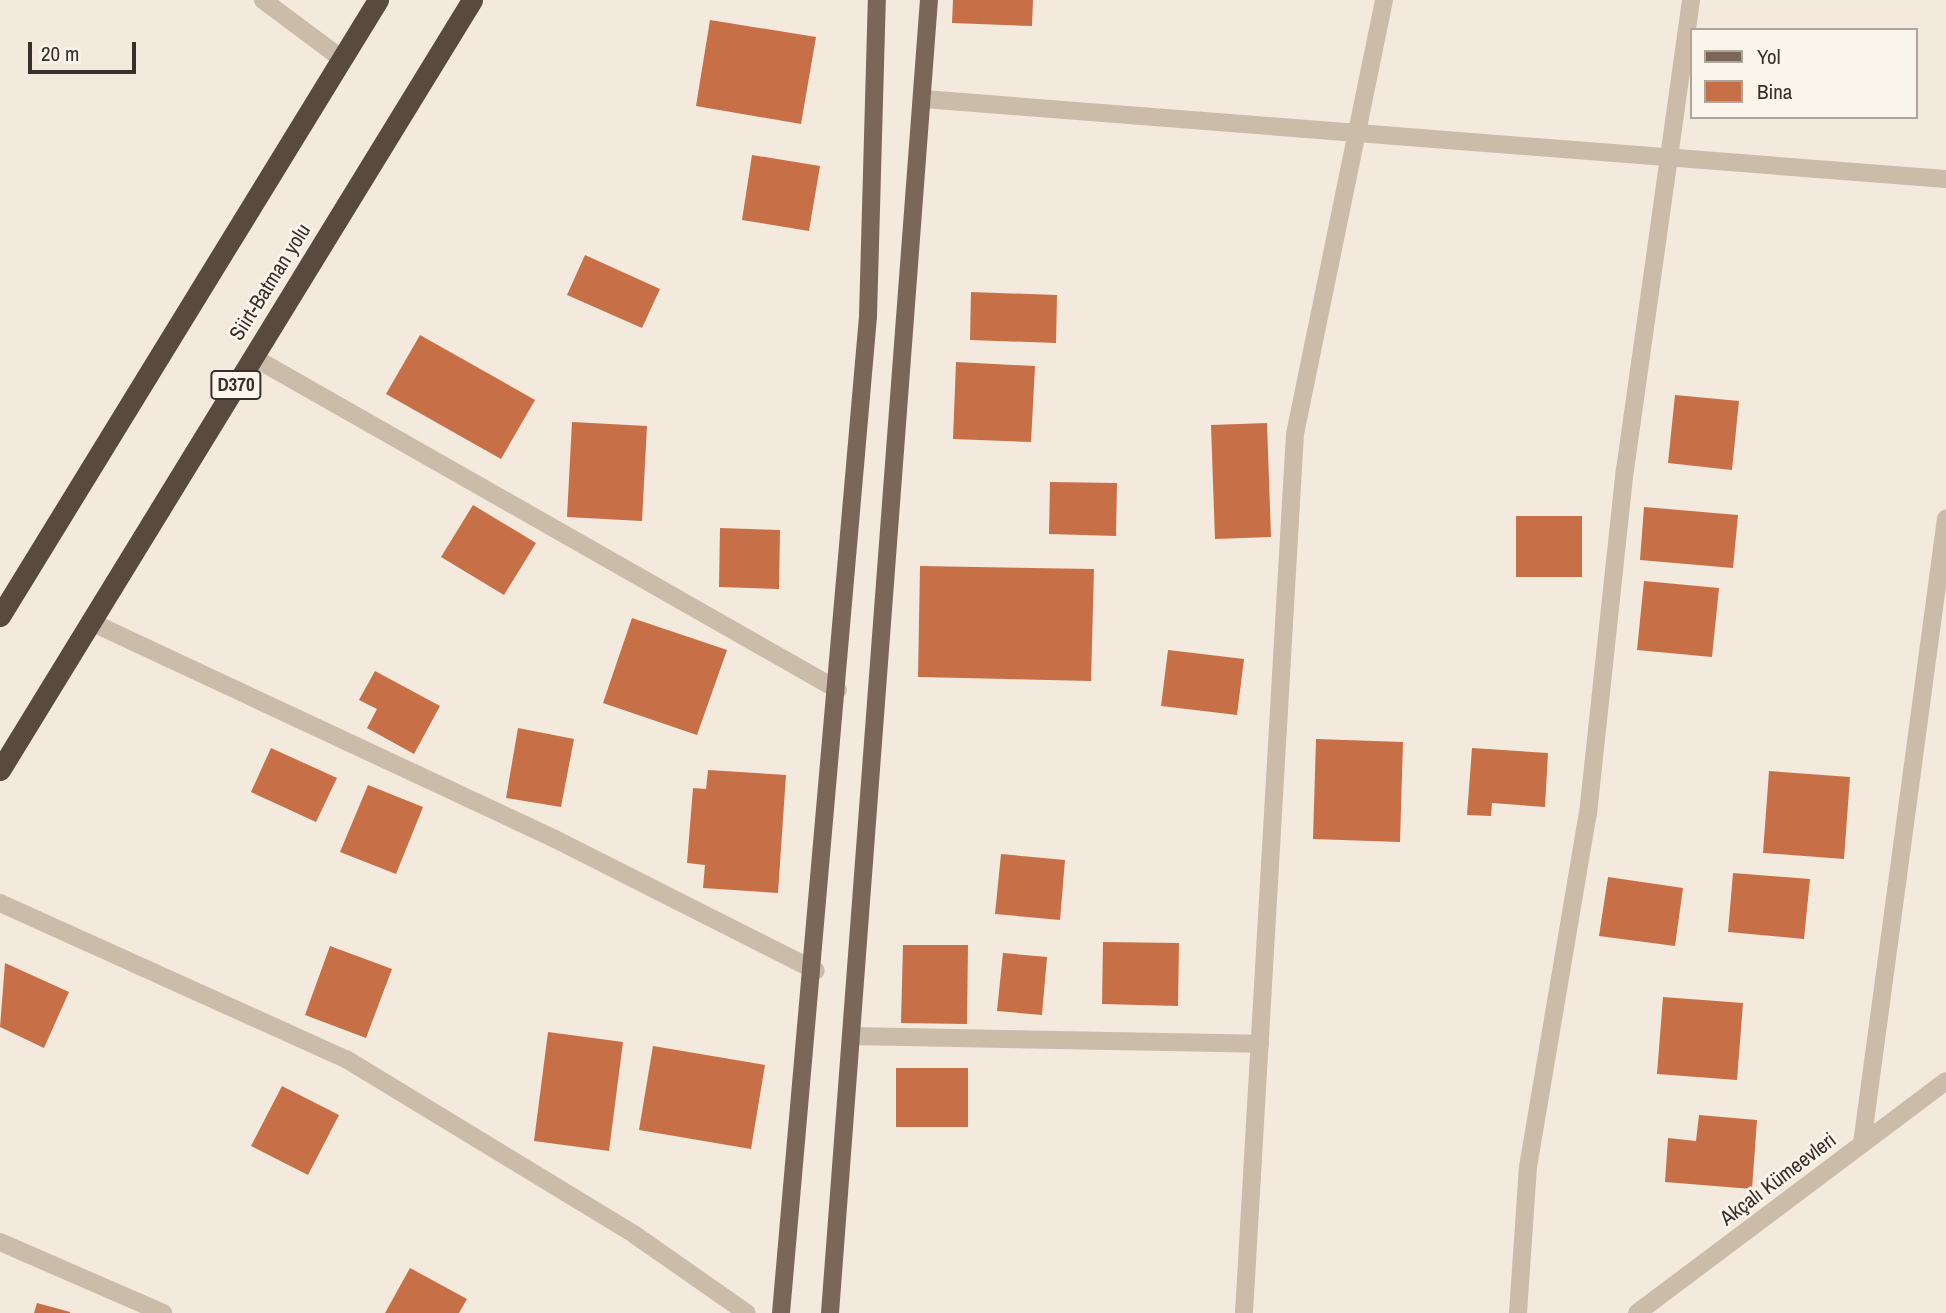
<!DOCTYPE html>
<html>
<head>
<meta charset="utf-8">
<style>
	body { margin:0 }
	#map { position:relative; width:1946px; height:1313px; overflow:hidden; background:#f3eadd; font-family:"Archivo Narrow",sans-serif }
	div>[style] { position:absolute }
	[style*='--x'] { left:calc(var(--x)*1px); top:calc(var(--y)*1px); width:calc(var(--w)*1px); rotate:calc(var(--a)*1deg) }
	.building>* { inset:0; background:#c77047 }
	.minor>* { height:18px; margin:-9px; padding:0 9px; transform-origin:9px; border-radius:9px; background:#cbbba9 }
	.major>* { height:18px; margin:-9px; padding:0 9px; transform-origin:9px; border-radius:9px; background:#7a675a }
	.highway>* { height:21px; margin:-10.5px; padding:0 10.5px; transform-origin:10.5px; border-radius:10.5px; background:#594a40 }
	span { translate:-50% -50%; white-space:nowrap; text-align:center; line-height:1.15; -webkit-text-stroke:5px #faf4ea; paint-order:stroke }
	.shield-label span { padding:2px 5px; background:#faf4ea; border:2px solid; border-radius:5px; -webkit-text-stroke-width:0 }
	.shield-label { font-size:19px; color:#382f29; font-weight:700 }
	.street-label { font-size:21px; color:#382f29 }
	.legend { position:absolute; left:1690px; top:28px; width:228px; height:91px; box-sizing:border-box; background:#faf4ea; border:2px solid #aca59d; margin:0; padding:9px 12px; list-style:none; font-size:21px; color:#382f29 }
	.legend li { display:flex; align-items:center; gap:14px; height:35px }
	.legend b { width:35px; border:2px solid #aca59d }
	.scale { position:absolute; left:28px; top:42px; width:108px; height:32px; box-sizing:border-box; border:4px solid #382f29; border-top:0; padding-left:9px; font-size:21px; line-height:24px; white-space:nowrap; color:#382f29; -webkit-text-stroke:5px #faf4ea; paint-order:stroke }
</style>
</head>
<body>
<div id="map">
	<div class="building">
		<div style="clip-path:polygon(953px 0,1033px 0,1032px 26px,952px 23px)"></div>
		<div style="clip-path:polygon(710px 20px,816px 37px,801px 124px,696px 106px)"></div>
		<div style="clip-path:polygon(752px 155px,820px 166px,809px 231px,742px 220px)"></div>
		<div style="clip-path:polygon(585px 255px,660px 289px,642px 328px,567px 295px)"></div>
		<div style="clip-path:polygon(971px 292px,1057px 295px,1056px 343px,970px 340px)"></div>
		<div style="clip-path:polygon(420px 335px,535px 400px,501px 459px,386px 394px)"></div>
		<div style="clip-path:polygon(956px 362px,1035px 366px,1031px 442px,953px 439px)"></div>
		<div style="clip-path:polygon(1675px 395px,1739px 401px,1732px 470px,1668px 463px)"></div>
		<div style="clip-path:polygon(572px 422px,647px 426px,642px 521px,567px 517px)"></div>
		<div style="clip-path:polygon(1267px 423px,1271px 537px,1215px 539px,1211px 425px)"></div>
		<div style="clip-path:polygon(1050px 482px,1117px 483px,1116px 536px,1049px 534px)"></div>
		<div style="clip-path:polygon(473px 505px,536px 543px,504px 595px,441px 557px)"></div>
		<div style="clip-path:polygon(1644px 507px,1738px 515px,1733px 568px,1640px 560px)"></div>
		<div style="clip-path:polygon(1516px 516px,1582px 516px,1582px 577px,1516px 577px)"></div>
		<div style="clip-path:polygon(720px 528px,780px 530px,779px 589px,719px 587px)"></div>
		<div style="clip-path:polygon(920px 566px,1094px 569px,1091px 681px,918px 677px)"></div>
		<div style="clip-path:polygon(1644px 581px,1719px 588px,1712px 657px,1637px 650px)"></div>
		<div style="clip-path:polygon(632px 618px,727px 650px,697px 735px,603px 703px)"></div>
		<div style="clip-path:polygon(1168px 650px,1244px 659px,1237px 715px,1161px 706px)"></div>
		<div style="clip-path:polygon(375px 671px,440px 706px,414px 754px,367px 728px,377px 709px,359px 700px)"></div>
		<div style="clip-path:polygon(518px 728px,574px 739px,561px 807px,506px 798px)"></div>
		<div style="clip-path:polygon(1316px 739px,1403px 742px,1400px 842px,1313px 839px)"></div>
		<div style="clip-path:polygon(271px 748px,337px 778px,316px 822px,251px 792px)"></div>
		<div style="clip-path:polygon(1472px 748px,1548px 753px,1545px 807px,1492px 803px,1491px 816px,1467px 815px)"></div>
		<div style="clip-path:polygon(708px 770px,786px 775px,778px 893px,703px 888px,705px 865px,687px 863px,693px 788px,706px 789px)"></div>
		<div style="clip-path:polygon(1769px 771px,1850px 777px,1844px 859px,1763px 853px)"></div>
		<div style="clip-path:polygon(368px 785px,423px 807px,396px 874px,340px 852px)"></div>
		<div style="clip-path:polygon(1001px 854px,1065px 860px,1060px 920px,995px 914px)"></div>
		<div style="clip-path:polygon(1733px 873px,1810px 879px,1804px 939px,1728px 932px)"></div>
		<div style="clip-path:polygon(1608px 877px,1683px 888px,1675px 946px,1599px 936px)"></div>
		<div style="clip-path:polygon(1103px 942px,1179px 943px,1178px 1006px,1102px 1004px)"></div>
		<div style="clip-path:polygon(903px 945px,968px 945px,967px 1024px,901px 1023px)"></div>
		<div style="clip-path:polygon(330px 946px,392px 969px,366px 1038px,305px 1015px)"></div>
		<div style="clip-path:polygon(1003px 953px,1047px 957px,1042px 1015px,997px 1011px)"></div>
		<div style="clip-path:polygon(5px 963px,69px 992px,44px 1048px,0 1027px)"></div>
		<div style="clip-path:polygon(1663px 997px,1743px 1003px,1737px 1080px,1657px 1074px)"></div>
		<div style="clip-path:polygon(548px 1032px,623px 1042px,609px 1151px,534px 1141px)"></div>
		<div style="clip-path:polygon(653px 1046px,765px 1065px,751px 1149px,639px 1130px)"></div>
		<div style="clip-path:polygon(896px 1068px,968px 1068px,968px 1127px,896px 1127px)"></div>
		<div style="clip-path:polygon(282px 1086px,339px 1115px,308px 1175px,251px 1146px)"></div>
		<div style="clip-path:polygon(1699px 1115px,1757px 1120px,1752px 1189px,1665px 1182px,1668px 1138px,1696px 1141px)"></div>
		<div style="clip-path:polygon(410px 1268px,467px 1299px,459px 1313px,385px 1313px)"></div>
		<div style="clip-path:polygon(37px 1303px,70px 1312px,70px 1313px,34px 1313px)"></div>
	</div>
	<div class="minor">
		<div style="--x:263;--y:0;--w:99;--a:36.8"></div>
		<div style="--x:924;--y:99;--w:1025;--a:4.48"></div>
		<div style="--x:253;--y:357;--w:673;--a:29.65"></div>
		<div style="--x:91;--y:622;--w:512;--a:25.06"></div>
		<div style="--x:555;--y:839;--w:292;--a:26.8"></div>
		<div style="--x:0;--y:903;--w:380;--a:24.3"></div>
		<div style="--x:346;--y:1059;--w:338;--a:31.3"></div>
		<div style="--x:635;--y:1235;--w:136;--a:34.9"></div>
		<div style="--x:852;--y:1036;--w:408;--a:1.1"></div>
		<div style="--x:1862;--y:1144;--w:631;--a:-82.35"></div>
		<div style="--x:0;--y:1242;--w:178;--a:23.5"></div>
		<div style="--x:1244;--y:1313;--w:880;--a:-86.68"></div>
		<div style="--x:1295;--y:434;--w:443;--a:-78.4"></div>
		<div style="--x:1518;--y:1313;--w:146;--a:-86.1"></div>
		<div style="--x:1528;--y:1167;--w:358;--a:-80.4"></div>
		<div style="--x:1588;--y:814;--w:346;--a:-83.9"></div>
		<div style="--x:1625;--y:470;--w:475;--a:-82"></div>
		<div style="--x:1637;--y:1313;--w:386;--a:-36.9"></div>
	</div>
	<div class="major">
		<div style="--x:781;--y:1313;--w:1001;--a:-85.01"></div>
		<div style="--x:868;--y:316;--w:316;--a:-88.4"></div>
		<div style="--x:830;--y:1313;--w:1317;--a:-85.69"></div>
	</div>
	<div class="highway">
		<div style="--x:0;--y:616;--w:723;--a:-58.47"></div>
		<div style="--x:0;--y:770;--w:903;--a:-58.49"></div>
	</div>
	<div class="shield-label">
		<span style="left:236px;top:385px">D370</span>
	</div>
	<div class="street-label">
		<span style="left:270px;top:282px;rotate:-58deg">Siirt-Batman yolu</span>
		<span style="left:1778px;top:1179px;rotate:-37deg">Akçalı Kümeevleri</span>
	</div>
	<ul class="legend">
	<li><b style="height:9px;background:#7a675a"></b>Yol</li>
	<li><b style="height:19px;background:#c77047"></b>Bina</li>
	</ul>
	<div class="scale">20 m</div>
</div>
</body>
</html>
